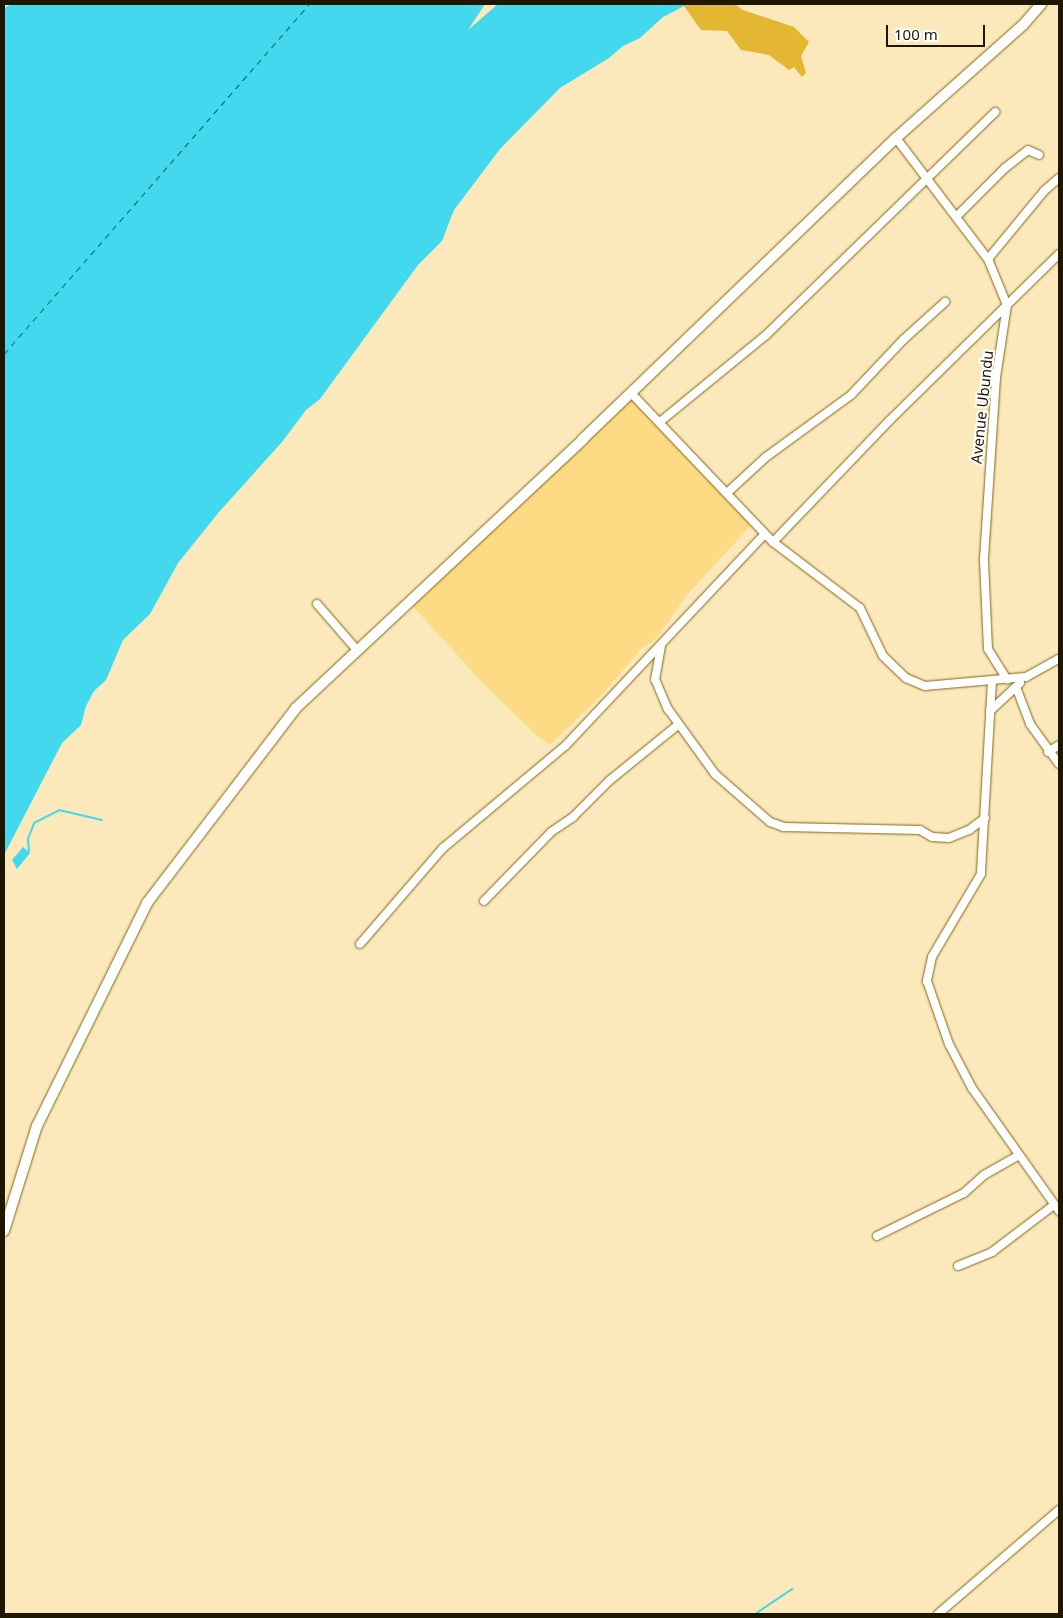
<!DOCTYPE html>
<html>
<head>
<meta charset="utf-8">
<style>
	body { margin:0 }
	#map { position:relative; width:1063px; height:1618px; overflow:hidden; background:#fbe9bc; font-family:"Noto Sans",sans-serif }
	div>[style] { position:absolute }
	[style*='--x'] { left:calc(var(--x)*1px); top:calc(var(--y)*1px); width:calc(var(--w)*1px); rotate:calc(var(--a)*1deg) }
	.built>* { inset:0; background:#fddb85 }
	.green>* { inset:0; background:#e4b732 }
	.water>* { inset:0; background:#42d8ed }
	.stream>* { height:2px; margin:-1px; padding:0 1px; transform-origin:1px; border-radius:1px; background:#42d8ed }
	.ferry>* { height:1px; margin-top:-0.5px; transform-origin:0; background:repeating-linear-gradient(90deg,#075f6a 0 6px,transparent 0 11px) }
	.roads { filter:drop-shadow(0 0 1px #82660f) drop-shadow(0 0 1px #82660f) }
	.minor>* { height:8px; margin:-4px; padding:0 4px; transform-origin:4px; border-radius:4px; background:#fff }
	.tertiary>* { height:10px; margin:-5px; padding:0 5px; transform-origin:5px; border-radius:5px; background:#fff }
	span { translate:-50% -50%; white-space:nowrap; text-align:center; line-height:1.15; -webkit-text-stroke:4px #fff; paint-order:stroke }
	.street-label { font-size:15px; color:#1f1600 }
	.frame { position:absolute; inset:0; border:5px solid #1f1600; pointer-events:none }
	.scale { position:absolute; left:886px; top:25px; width:99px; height:22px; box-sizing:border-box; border:2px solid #1f1600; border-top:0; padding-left:6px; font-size:15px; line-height:18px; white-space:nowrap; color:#1f1600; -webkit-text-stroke:4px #fff; paint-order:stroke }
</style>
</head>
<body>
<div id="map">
	<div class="built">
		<div style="clip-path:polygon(630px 394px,754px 522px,686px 596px,657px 638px,641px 649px,604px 693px,550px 745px,536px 735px,480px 680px,409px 602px)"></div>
	</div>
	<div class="green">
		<div style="clip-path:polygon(688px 4px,735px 4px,743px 10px,794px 27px,809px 42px,801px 56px,806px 73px,802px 77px,794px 67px,789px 70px,769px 55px,741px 50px,727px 31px,701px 30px,684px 6px)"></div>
	</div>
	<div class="water">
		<div style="clip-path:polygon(12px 4px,485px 4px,468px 30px,498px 4px,688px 4px,663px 17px,640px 38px,623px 46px,609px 58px,560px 88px,500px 149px,454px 210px,442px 241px,418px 265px,320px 399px,306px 410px,282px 442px,219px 512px,178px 563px,150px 614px,123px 640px,106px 680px,94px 691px,86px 706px,81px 725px,62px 743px,4px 855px,4px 8px)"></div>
		<div style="clip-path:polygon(23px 847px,30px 853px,17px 869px,12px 860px)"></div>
	</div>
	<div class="stream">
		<div style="--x:29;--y:851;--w:12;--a:-95"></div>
		<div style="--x:28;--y:839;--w:17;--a:-69"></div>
		<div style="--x:34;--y:823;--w:28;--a:-27"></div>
		<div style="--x:59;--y:810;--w:44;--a:13.1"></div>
		<div style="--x:755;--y:1614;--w:45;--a:-34"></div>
	</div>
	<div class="ferry">
		<div style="--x:4;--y:354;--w:464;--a:-48.9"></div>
	</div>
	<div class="roads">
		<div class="minor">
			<div style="--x:896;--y:138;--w:152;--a:52.8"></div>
			<div style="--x:988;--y:259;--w:50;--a:67.6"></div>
			<div style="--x:1007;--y:305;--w:74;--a:98.6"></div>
			<div style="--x:996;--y:378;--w:183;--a:93.8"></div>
			<div style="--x:984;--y:561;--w:88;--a:87.4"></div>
			<div style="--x:988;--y:649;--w:36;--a:58"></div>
			<div style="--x:957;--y:216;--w:68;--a:-45"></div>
			<div style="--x:1005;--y:168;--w:29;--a:-38"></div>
			<div style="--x:1028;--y:150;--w:12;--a:24"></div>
			<div style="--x:988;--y:259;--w:88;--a:-50.5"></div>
			<div style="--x:1044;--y:191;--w:20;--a:-41"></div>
			<div style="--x:631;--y:393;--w:206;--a:46.4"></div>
			<div style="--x:773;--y:542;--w:109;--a:37.2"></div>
			<div style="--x:860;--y:608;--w:53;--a:64.4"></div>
			<div style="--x:883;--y:656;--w:32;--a:44"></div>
			<div style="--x:906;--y:678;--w:21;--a:23"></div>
			<div style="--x:925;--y:686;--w:101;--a:-5.1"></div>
			<div style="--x:1026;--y:677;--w:38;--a:-29"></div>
			<div style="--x:661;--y:421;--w:136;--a:-39.3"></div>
			<div style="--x:766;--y:335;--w:320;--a:-44.2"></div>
			<div style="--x:728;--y:492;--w:52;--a:-42.6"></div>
			<div style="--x:766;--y:457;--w:105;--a:-36.1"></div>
			<div style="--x:851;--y:395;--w:76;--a:-46.6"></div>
			<div style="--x:903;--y:340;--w:57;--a:-42.1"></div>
			<div style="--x:773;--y:542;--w:169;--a:-46.2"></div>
			<div style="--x:890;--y:420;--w:237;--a:-44.5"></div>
			<div style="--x:317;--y:604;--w:61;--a:49"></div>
			<div style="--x:661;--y:646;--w:34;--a:100"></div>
			<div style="--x:655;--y:679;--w:33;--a:67"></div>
			<div style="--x:668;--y:709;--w:80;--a:54.1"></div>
			<div style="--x:715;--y:774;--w:73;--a:41.1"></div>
			<div style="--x:770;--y:822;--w:15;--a:20"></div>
			<div style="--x:784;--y:827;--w:136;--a:1.3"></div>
			<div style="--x:920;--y:830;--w:14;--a:30"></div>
			<div style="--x:932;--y:837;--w:17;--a:3"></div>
			<div style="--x:949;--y:838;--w:22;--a:-22"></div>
			<div style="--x:969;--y:830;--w:20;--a:-37"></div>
			<div style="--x:992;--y:681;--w:193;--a:93.3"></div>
			<div style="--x:981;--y:874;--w:96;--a:120.6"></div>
			<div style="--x:932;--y:957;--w:25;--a:102"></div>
			<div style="--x:927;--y:981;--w:67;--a:70.8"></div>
			<div style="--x:949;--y:1044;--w:50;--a:62.4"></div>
			<div style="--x:972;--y:1088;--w:151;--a:54.7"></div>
			<div style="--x:1016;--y:687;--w:40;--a:69"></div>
			<div style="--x:1030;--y:724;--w:49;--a:54.1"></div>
			<div style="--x:990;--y:711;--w:41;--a:-43"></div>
			<div style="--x:1048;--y:752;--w:13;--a:-32"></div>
			<div style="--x:484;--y:901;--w:96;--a:-45.8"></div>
			<div style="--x:551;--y:832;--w:27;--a:-34"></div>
			<div style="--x:573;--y:817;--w:52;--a:-45"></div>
			<div style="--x:610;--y:780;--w:87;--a:-39"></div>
			<div style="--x:360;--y:944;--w:127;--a:-49.2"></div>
			<div style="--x:443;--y:848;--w:160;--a:-39.9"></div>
			<div style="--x:566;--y:745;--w:290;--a:-46.7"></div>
			<div style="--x:877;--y:1236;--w:97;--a:-26.3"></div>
			<div style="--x:964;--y:1193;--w:27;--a:-42"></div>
			<div style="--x:984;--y:1175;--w:40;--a:-29.7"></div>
			<div style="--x:958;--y:1266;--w:37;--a:-22"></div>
			<div style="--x:992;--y:1252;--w:78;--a:-37.2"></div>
			<div style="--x:938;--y:1614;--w:160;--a:-40.7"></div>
		</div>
		<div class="tertiary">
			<div style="--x:4;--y:1231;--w:110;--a:-72.6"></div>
			<div style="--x:37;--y:1126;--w:249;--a:-63.7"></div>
			<div style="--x:147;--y:903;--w:245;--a:-52.6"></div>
			<div style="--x:296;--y:708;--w:393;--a:-43.1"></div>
			<div style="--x:583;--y:439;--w:434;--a:-43.9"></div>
			<div style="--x:896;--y:138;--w:170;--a:-41.7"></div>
			<div style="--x:1023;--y:25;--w:28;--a:-49"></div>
		</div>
	</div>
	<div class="street-label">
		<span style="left:982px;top:407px;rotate:-84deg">Avenue Ubundu</span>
	</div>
	<div class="frame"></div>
	<div class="scale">100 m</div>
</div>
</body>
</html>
